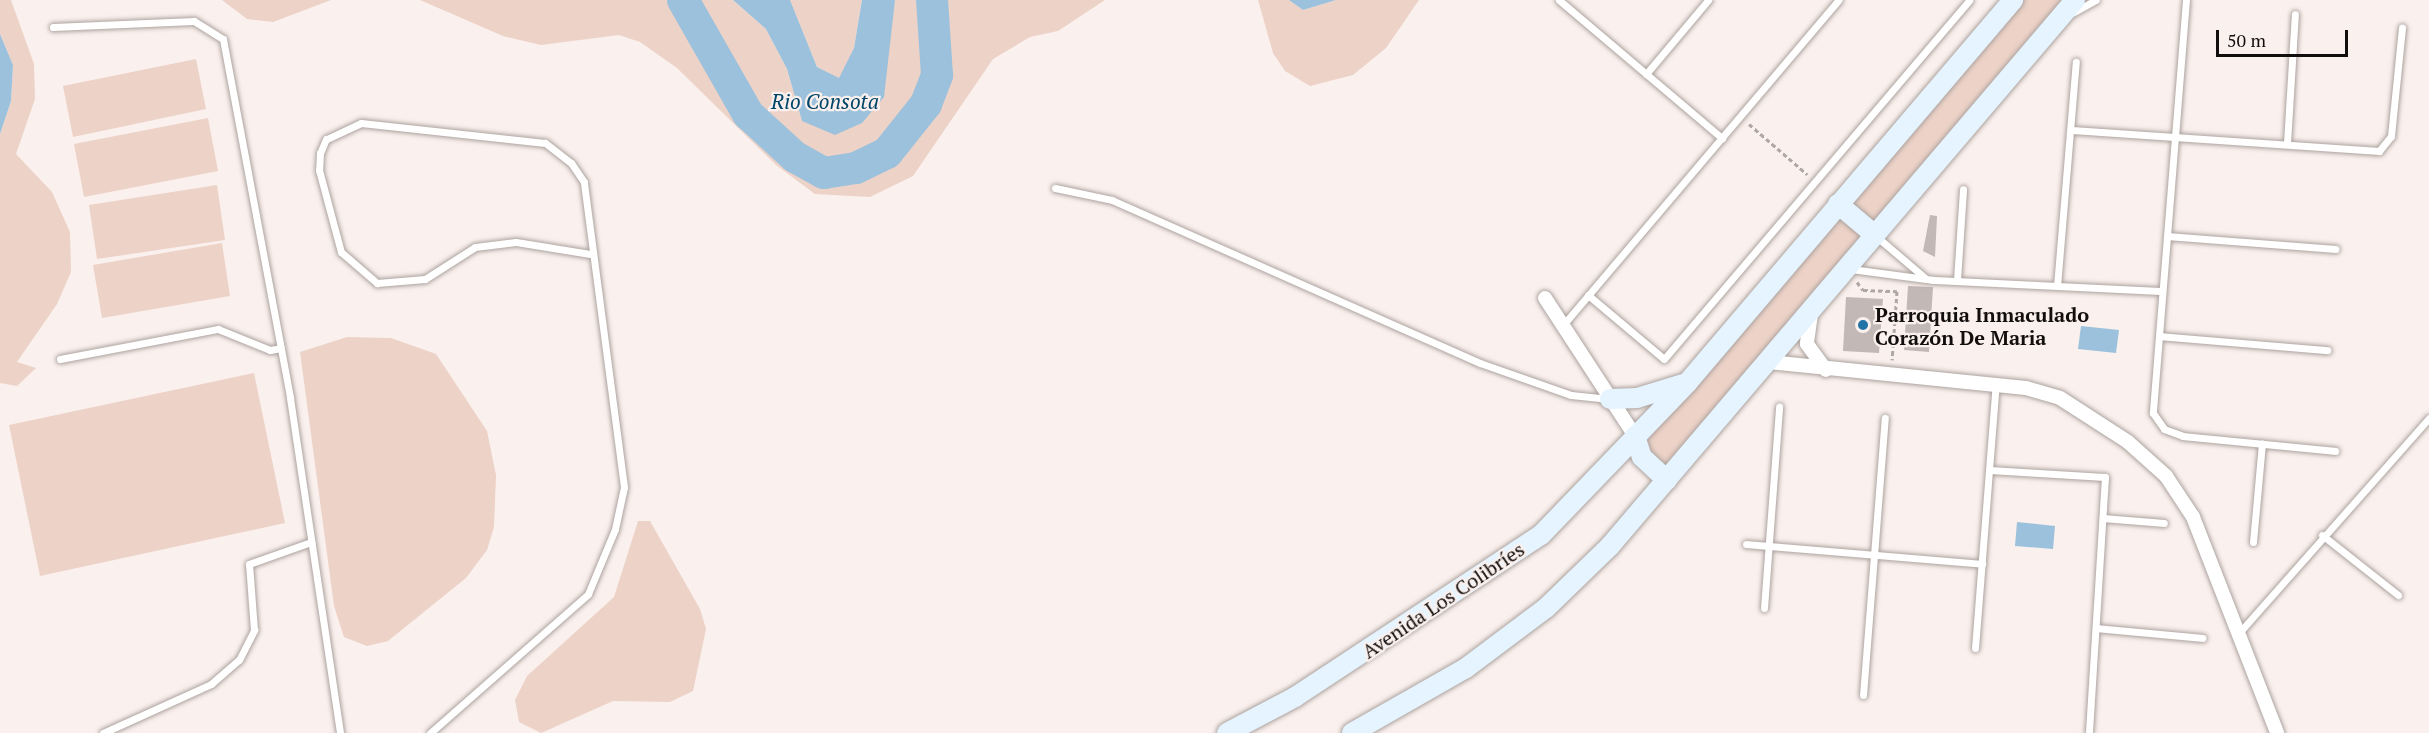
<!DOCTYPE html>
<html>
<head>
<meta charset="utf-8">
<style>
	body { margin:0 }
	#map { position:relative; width:2429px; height:733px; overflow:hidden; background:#faf0ed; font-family:"PT Serif",serif }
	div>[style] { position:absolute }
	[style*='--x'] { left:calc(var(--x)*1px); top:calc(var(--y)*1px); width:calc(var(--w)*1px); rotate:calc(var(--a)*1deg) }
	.green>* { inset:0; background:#edd2c7 }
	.water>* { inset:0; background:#9cc1dc }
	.river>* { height:32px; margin:-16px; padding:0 16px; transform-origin:16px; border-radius:16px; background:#9cc1dc }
	.building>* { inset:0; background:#c2b8b5 }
	.path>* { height:3px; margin-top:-1.5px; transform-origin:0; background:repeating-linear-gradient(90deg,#afa7a5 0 4.5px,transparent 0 7.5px) }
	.roads { filter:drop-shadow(0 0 2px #aca39f) drop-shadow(0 0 2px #aca39f) }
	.service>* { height:7px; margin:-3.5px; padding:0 3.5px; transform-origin:3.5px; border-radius:3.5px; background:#fff }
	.minor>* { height:14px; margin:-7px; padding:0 7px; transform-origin:7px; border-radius:7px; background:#fff }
	.secondary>* { height:20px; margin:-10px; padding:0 10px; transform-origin:10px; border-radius:10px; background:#e6f4ff }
	.dots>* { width:16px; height:16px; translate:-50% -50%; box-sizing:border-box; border:3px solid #faf0ed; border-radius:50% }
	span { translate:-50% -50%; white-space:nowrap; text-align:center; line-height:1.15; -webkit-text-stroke:4.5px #faf0ed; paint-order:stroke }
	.poi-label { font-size:20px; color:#120e0d; font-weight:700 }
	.left { translate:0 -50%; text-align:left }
	.street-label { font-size:20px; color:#120e0d }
	.water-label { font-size:21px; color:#004568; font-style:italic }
	.scale { position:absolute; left:2216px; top:30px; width:132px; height:27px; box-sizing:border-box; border:3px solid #120e0d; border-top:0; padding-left:8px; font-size:18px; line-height:21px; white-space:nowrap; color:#120e0d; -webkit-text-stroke:4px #faf0ed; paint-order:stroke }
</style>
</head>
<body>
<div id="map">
	<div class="green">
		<div style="clip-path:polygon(0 0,11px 0,34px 64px,35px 99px,16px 154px,52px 192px,70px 232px,71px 272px,57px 304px,17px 362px,36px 368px,17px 386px,0 383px,0 134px,11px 101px,13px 65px,0 34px)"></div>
		<div style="clip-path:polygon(222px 0,331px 0,273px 22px,247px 19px)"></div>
		<div style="clip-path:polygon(420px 0,733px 0,766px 29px,787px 69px,802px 121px,891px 24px,895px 0,1105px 0,1058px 31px,1030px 37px,993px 59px,913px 176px,870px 197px,815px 194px,776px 165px,677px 68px,640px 42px,619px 35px,541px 45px,503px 36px)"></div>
		<div style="clip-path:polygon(790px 0,862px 0,854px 48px,840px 79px,817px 67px)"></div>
		<div style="clip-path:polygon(1258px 0,1289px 0,1303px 10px,1336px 0,1419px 0,1386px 48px,1353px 75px,1310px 86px,1285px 71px,1273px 53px)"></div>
		<div style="clip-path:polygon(2013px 0,2075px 0,1667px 480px,1636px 447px)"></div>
		<div style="clip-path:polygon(196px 59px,206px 109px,73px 137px,63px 86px)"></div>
		<div style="clip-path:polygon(208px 118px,218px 171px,84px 197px,74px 144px)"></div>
		<div style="clip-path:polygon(217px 185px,225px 240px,97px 259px,89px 205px)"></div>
		<div style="clip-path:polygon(222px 243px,230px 296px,102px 318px,93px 265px)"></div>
		<div style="clip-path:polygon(347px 337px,391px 338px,436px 354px,487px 431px,496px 475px,494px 527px,487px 550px,466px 578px,388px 641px,367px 646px,344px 637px,334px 606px,300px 352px)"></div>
		<div style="clip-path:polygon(254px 373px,285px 523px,40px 576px,9px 425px)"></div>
		<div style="clip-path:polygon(638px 521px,650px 521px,700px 609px,706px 629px,693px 691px,670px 702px,613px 701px,541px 733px,519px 722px,515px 700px,527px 676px,614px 597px)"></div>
	</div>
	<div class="water">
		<div style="clip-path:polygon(733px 0,790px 0,817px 67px,839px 78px,854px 48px,862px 0,895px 0,884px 97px,862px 123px,835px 135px,802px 121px,787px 69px,766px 29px)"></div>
		<div style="clip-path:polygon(1289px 0,1336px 0,1303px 10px)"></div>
		<div style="clip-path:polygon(0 34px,13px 65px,11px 101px,0 134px)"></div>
		<div style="clip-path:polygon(2081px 326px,2119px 330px,2116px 353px,2078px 349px)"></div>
		<div style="clip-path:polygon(2017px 522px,2055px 526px,2053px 549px,2015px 546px)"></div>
	</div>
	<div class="river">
		<div style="--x:683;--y:0;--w:131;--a:60.3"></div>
		<div style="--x:748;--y:114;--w:64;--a:42.5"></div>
		<div style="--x:795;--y:157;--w:33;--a:29"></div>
		<div style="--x:824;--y:173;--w:32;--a:-9"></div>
		<div style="--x:856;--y:168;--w:34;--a:-26"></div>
		<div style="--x:887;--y:153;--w:63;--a:-51.5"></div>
		<div style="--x:926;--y:104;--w:31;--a:-69"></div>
		<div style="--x:937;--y:75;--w:75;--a:-93.8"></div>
	</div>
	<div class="building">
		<div style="clip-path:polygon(1930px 215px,1937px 216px,1935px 257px,1923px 251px)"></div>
		<div style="clip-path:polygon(1908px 286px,1933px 287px,1929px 352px,1904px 350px)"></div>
		<div style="clip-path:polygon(1846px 297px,1883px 299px,1879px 353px,1843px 351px)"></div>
	</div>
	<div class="path">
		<div style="--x:1749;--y:124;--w:77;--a:40.8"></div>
		<div style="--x:1857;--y:282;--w:10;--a:53"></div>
		<div style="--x:1863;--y:290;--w:34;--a:2"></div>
		<div style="--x:1897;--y:291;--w:69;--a:94.1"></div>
	</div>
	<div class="roads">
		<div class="service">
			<div style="--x:1559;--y:0;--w:214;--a:40.3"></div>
			<div style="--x:2186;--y:0;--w:414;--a:94.6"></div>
			<div style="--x:2153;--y:413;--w:19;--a:55"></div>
			<div style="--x:2164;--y:429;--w:20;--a:20"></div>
			<div style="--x:2183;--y:436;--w:153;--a:5.6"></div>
			<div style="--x:2074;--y:12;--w:25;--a:-29"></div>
			<div style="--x:53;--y:27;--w:141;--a:-2.4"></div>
			<div style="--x:194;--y:21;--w:34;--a:32"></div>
			<div style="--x:223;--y:39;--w:365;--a:79.4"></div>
			<div style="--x:290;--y:398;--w:339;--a:81.5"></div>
			<div style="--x:1646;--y:74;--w:97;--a:-50"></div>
			<div style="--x:2072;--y:130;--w:308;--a:3.9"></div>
			<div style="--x:2379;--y:151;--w:19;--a:-51"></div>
			<div style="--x:2391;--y:136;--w:109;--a:-84.2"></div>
			<div style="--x:2287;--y:143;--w:129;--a:-86.5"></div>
			<div style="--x:1055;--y:188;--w:58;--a:11.9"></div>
			<div style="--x:1112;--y:200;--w:402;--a:23.9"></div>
			<div style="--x:1480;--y:363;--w:96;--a:19.4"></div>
			<div style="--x:1571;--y:395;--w:36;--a:6"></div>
			<div style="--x:2167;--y:236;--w:169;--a:4.4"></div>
			<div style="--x:1877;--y:237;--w:63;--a:40.5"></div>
			<div style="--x:1851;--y:269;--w:83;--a:7.6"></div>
			<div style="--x:1933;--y:280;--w:229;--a:2.8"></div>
			<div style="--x:1957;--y:280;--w:91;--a:-86.2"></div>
			<div style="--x:2057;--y:286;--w:225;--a:-85.2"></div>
			<div style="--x:1588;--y:295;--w:99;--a:40.1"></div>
			<div style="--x:1664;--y:359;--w:471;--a:-49.6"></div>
			<div style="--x:1563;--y:325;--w:426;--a:-49.7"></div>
			<div style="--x:2159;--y:336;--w:169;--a:4.8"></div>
			<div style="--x:60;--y:359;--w:161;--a:-10.8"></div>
			<div style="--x:218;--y:329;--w:56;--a:22"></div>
			<div style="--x:270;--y:350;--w:11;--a:-10"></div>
			<div style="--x:1989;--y:470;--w:116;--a:3.5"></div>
			<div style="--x:2105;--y:477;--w:256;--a:93.6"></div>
			<div style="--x:2103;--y:518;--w:61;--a:4.7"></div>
			<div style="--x:2322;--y:535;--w:97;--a:38.3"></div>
			<div style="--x:2253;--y:542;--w:99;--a:-84.8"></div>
			<div style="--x:1746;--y:544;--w:237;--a:4.8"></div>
			<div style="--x:1764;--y:608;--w:202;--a:-85.7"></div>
			<div style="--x:2096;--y:628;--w:107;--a:5.3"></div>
			<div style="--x:2238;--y:634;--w:288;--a:-48.5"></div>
			<div style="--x:1975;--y:648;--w:265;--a:-85.5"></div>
			<div style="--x:1863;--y:695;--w:278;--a:-85.5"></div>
			<div style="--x:103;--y:733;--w:119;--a:-24.4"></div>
			<div style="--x:211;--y:684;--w:37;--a:-41"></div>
			<div style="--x:239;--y:660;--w:34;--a:-63"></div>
			<div style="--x:254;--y:630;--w:66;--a:-94.3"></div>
			<div style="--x:249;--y:564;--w:66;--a:-19.5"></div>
			<div style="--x:430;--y:733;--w:210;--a:-41.3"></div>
			<div style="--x:588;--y:594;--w:70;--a:-67.4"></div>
			<div style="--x:615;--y:529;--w:43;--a:-77.9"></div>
			<div style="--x:624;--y:487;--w:308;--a:-97.5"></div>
			<div style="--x:584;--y:182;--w:23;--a:-124"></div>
			<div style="--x:571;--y:163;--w:33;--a:-142"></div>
			<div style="--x:545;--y:143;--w:185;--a:-173.8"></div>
			<div style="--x:361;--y:123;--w:38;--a:155"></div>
			<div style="--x:326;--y:139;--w:15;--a:113"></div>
			<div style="--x:320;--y:153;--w:17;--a:93"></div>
			<div style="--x:319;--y:170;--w:85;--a:75"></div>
			<div style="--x:341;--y:252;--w:48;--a:40.7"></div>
			<div style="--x:377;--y:283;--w:48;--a:-4.8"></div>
			<div style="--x:425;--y:279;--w:59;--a:-32.6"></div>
			<div style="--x:475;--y:247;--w:41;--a:-7"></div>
			<div style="--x:516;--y:242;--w:75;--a:9.2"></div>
		</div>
		<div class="minor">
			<div style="--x:1545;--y:298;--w:165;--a:56.9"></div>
			<div style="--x:1811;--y:314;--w:30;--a:98"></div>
			<div style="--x:1807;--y:344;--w:32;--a:54"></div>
			<div style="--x:1769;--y:362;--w:258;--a:5.8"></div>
			<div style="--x:2026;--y:388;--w:35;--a:16"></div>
			<div style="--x:2060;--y:398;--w:81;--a:32.9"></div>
			<div style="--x:2128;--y:442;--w:51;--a:41.8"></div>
			<div style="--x:2166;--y:476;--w:49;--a:56.6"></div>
			<div style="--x:2193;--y:517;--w:232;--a:68.7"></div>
		</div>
		<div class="secondary">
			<div style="--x:1838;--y:204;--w:48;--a:40"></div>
			<div style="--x:1610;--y:399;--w:27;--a:-2"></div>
			<div style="--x:1637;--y:398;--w:48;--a:-16.9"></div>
			<div style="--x:1635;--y:436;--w:22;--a:72"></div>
			<div style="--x:1642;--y:457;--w:34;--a:43"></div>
			<div style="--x:1227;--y:733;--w:77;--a:-27.9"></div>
			<div style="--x:1295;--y:697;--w:295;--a:-33.4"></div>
			<div style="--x:1541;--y:535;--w:212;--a:-46.1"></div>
			<div style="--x:1688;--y:382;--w:502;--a:-49.61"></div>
			<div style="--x:1352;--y:733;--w:131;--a:-29.7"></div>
			<div style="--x:1466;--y:668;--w:100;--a:-36.9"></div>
			<div style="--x:1546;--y:608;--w:89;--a:-44.1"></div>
			<div style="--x:1610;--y:546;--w:717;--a:-49.58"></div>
		</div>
	</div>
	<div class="dots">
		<div style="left:1863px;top:325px;background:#2174a5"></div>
	</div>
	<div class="poi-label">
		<span class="left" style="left:1875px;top:326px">Parroquia Inmaculado<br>Corazón De Maria</span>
	</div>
	<div class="street-label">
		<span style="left:1443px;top:600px;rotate:-34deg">Avenida Los Colibríes</span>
	</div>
	<div class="water-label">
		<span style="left:825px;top:101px">Rio Consota</span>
	</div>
	<div class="scale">50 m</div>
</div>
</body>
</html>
